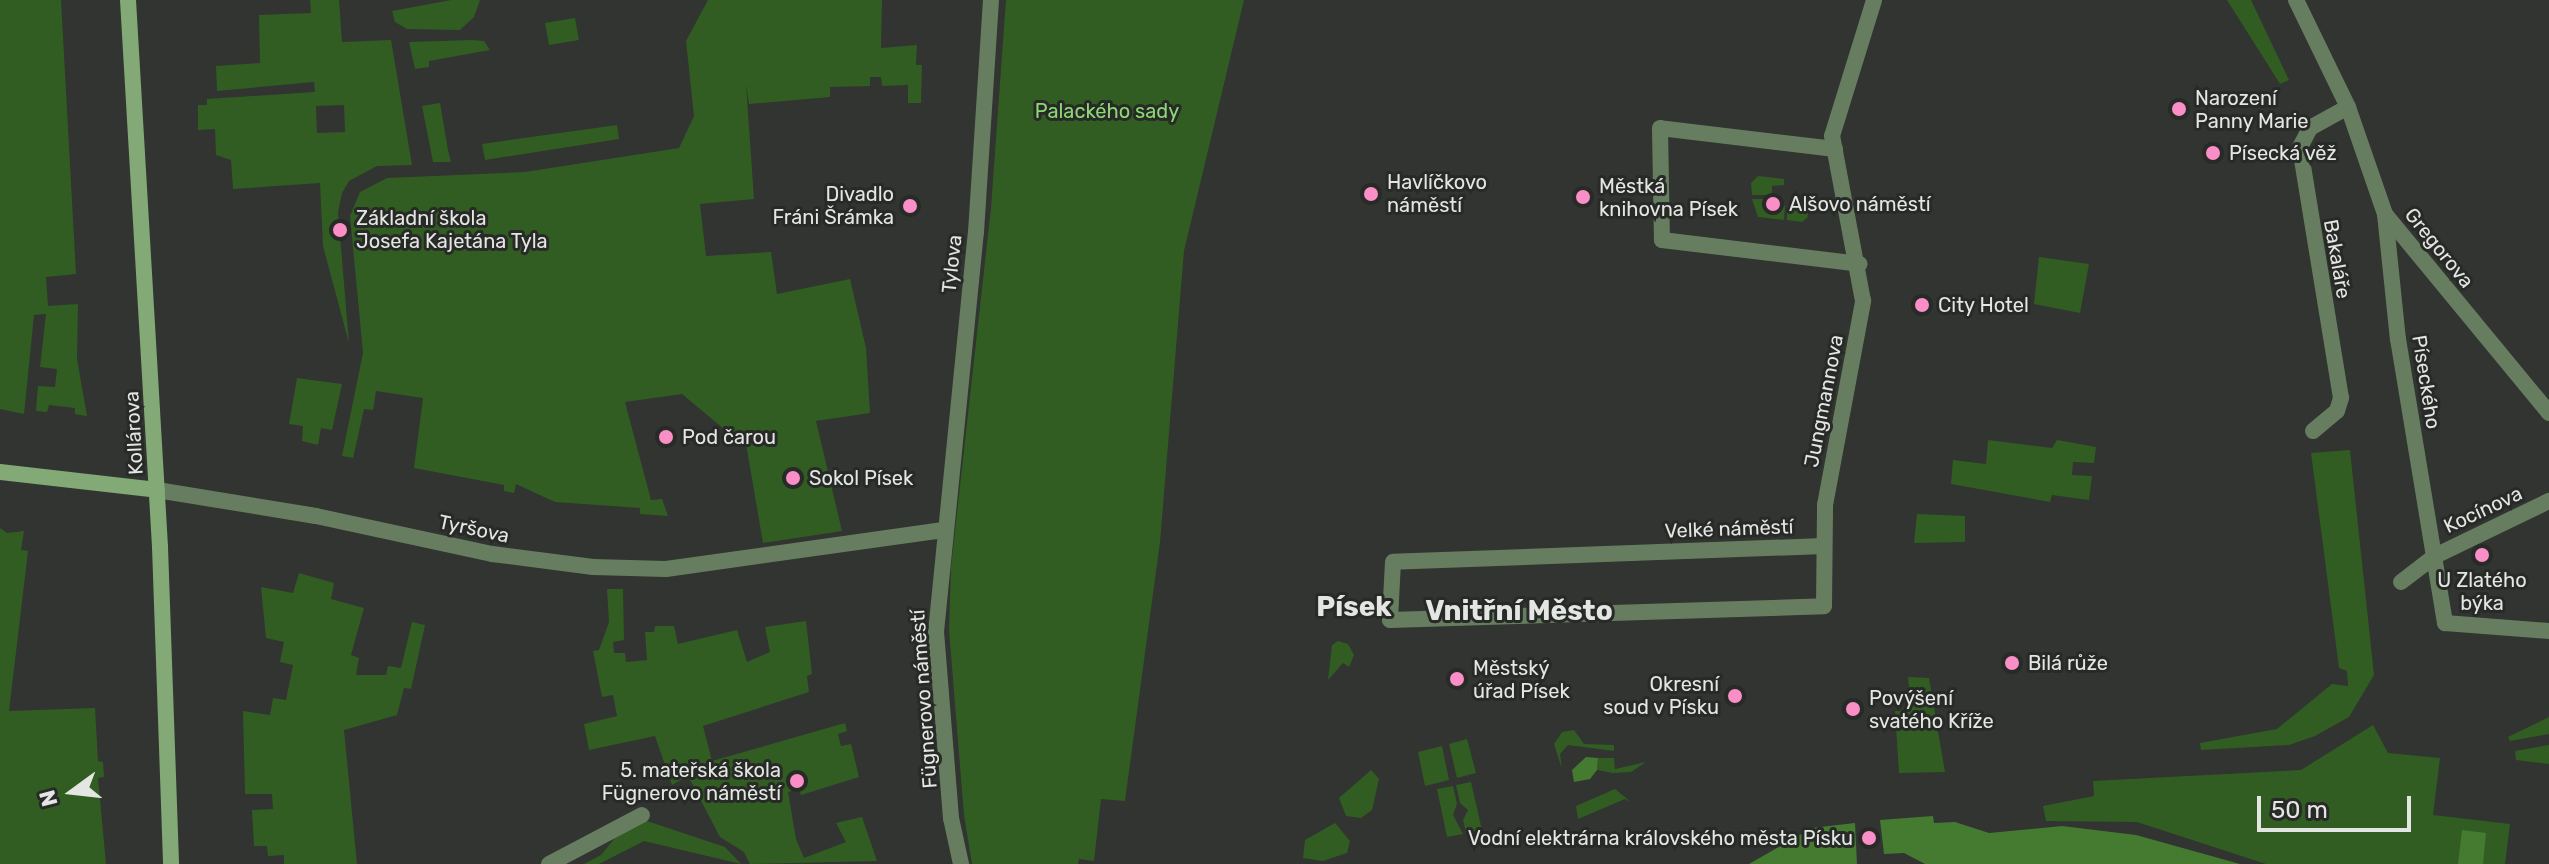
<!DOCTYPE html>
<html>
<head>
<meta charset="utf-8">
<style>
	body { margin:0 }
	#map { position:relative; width:2549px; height:864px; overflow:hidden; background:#313430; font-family:Rubik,sans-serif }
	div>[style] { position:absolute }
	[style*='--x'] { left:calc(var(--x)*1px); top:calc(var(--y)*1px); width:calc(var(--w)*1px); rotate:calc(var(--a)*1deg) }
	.green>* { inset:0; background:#315d22 }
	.water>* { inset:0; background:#447b31 }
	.street>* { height:16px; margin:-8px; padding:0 8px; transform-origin:8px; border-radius:8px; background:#667e5f }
	.secondary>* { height:16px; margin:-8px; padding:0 8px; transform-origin:8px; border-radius:8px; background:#82a976 }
	.dots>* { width:22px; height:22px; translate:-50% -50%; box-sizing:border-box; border:4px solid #272a26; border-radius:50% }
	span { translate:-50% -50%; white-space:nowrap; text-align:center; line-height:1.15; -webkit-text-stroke:6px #272a26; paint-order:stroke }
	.poi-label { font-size:20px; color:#e4e6e3 }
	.left { translate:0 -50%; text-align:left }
	.right { translate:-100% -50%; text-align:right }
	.park-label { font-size:20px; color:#8cd874 }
	.street-label { font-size:20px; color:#e4e6e3 }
	.district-label { font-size:28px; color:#e4e6e3; font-weight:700 }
	.north { position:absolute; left:32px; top:752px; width:80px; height:80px; -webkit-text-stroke:6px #272a26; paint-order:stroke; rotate:255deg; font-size:22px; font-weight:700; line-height:32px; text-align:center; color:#e4e6e3 }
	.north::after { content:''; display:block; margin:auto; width:28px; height:36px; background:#e4e6e3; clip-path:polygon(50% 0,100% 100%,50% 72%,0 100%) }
	.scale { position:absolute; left:2257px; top:796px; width:154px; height:36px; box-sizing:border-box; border:4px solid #e4e6e3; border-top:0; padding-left:10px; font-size:24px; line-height:28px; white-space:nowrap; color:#e4e6e3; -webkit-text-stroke:6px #272a26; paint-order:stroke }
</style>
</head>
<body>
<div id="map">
	<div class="green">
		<div style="clip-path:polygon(0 0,61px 0,76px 274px,46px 277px,48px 306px,78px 304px,77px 359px,87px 416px,75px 414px,75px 408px,49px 405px,47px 412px,36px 411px,38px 386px,55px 387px,57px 369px,40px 367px,46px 314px,34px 315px,24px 414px,0 409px)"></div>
		<div style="clip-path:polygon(evenodd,310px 0,339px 0,342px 42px,391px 40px,412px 165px,377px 166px,349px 181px,342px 193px,338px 212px,349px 343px,323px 246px,320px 183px,233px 189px,231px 160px,216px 155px,215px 129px,198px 130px,198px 105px,207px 105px,207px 99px,315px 92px,314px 82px,217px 91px,216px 66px,260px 63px,259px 15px,311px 13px,310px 0,344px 105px,345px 132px,317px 133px,316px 106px,344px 105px)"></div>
		<div style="clip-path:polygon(451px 0,480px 0,474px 17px,460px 30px,407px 29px,395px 22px,392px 11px)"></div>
		<div style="clip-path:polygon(708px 0,882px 0,881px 48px,917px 45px,916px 65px,922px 65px,921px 103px,908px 103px,908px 85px,882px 86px,881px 77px,870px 77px,870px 86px,830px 87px,830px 97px,749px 104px,746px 84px,754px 199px,700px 204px,706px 256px,771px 252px,777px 294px,850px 279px,866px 348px,870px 413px,816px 421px,842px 531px,763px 543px,745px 438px,736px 439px,682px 394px,625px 402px,651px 500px,662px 499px,668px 516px,640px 514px,640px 508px,555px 502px,516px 484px,514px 493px,504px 491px,504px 485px,414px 468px,423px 398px,376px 391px,373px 410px,364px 409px,353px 458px,342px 456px,363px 353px,350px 216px,360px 192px,387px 178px,525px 172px,679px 148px,694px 116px,686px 41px)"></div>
		<div style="clip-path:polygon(1006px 0,1244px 0,1184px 251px,1160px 542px,1125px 801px,1101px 799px,1094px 861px,1079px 859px,1078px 864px,972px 864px,964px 815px,949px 630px,951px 567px,991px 208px)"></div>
		<div style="clip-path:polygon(2227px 0,2251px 0,2289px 80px,2280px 84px)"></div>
		<div style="clip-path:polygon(575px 18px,579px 40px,549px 45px,545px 23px)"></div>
		<div style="clip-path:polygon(472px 40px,484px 41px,490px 50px,429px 61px,429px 67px,415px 69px,409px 42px)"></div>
		<div style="clip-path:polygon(440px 103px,448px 150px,451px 162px,433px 162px,422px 106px)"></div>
		<div style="clip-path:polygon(617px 125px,619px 139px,485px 160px,482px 144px)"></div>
		<div style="clip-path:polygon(1758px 176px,1784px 179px,1784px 185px,1772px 186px,1772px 195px,1752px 195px,1751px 183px)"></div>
		<div style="clip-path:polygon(1795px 198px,1806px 198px,1808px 217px,1802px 222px,1787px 220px,1787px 206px,1795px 206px)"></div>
		<div style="clip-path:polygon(1752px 199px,1772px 199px,1773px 206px,1785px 206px,1784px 220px,1758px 217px)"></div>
		<div style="clip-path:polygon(2039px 257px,2089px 264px,2080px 313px,2034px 304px)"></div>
		<div style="clip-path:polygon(297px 378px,342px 384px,332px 430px,321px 428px,318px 445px,302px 441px,303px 426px,289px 424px)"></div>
		<div style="clip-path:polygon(1988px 440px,2052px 448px,2057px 440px,2096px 447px,2094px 463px,2073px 462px,2072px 475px,2092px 476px,2089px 500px,2052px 495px,2050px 502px,1951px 484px,1953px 460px,1986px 464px)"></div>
		<div style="clip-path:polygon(2350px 450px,2374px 675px,2349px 717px,2315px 736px,2289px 745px,2201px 750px,2200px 743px,2277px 729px,2332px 684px,2348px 686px,2347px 671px,2339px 668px,2311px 453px)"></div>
		<div style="clip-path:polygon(1917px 514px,1965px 516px,1965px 542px,1914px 543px)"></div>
		<div style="clip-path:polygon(0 528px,7px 533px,24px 531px,21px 550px,28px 551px,9px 711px,95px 708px,98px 761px,103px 762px,104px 777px,98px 778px,106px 864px,0 864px)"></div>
		<div style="clip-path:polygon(299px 573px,334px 583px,331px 599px,364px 608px,351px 655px,359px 658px,356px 675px,386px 675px,388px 666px,401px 668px,412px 622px,425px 625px,411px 689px,404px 688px,397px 715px,344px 730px,357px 864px,284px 864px,284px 855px,268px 856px,267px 846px,254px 846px,252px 810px,273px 809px,272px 794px,245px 794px,243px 711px,270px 715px,273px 698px,286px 700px,293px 665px,280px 662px,284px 642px,266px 638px,261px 587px,293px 593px)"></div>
		<div style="clip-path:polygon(607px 589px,623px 589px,624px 640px,613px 642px,614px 653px,625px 653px,626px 662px,647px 660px,645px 632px,654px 632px,655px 626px,674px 626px,678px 644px,737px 630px,747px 662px,770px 652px,765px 627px,806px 621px,812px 674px,807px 676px,809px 692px,703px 726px,712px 761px,845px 723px,847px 731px,838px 734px,841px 746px,851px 744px,859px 777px,801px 795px,799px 789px,788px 792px,796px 839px,804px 858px,846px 842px,836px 823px,862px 817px,877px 861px,750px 864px,744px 852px,720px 837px,688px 776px,672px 785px,655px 736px,589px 750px,584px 724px,617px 716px,613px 695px,602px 697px,593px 651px,599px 650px,609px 622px)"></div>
		<div style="clip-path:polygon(1338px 641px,1348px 644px,1354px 655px,1349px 667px,1343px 663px,1328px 680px,1332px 645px)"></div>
		<div style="clip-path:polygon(1908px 677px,1929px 678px,1945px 772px,1899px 773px,1895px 711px,1911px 710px)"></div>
		<div style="clip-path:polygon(2549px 717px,2549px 734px,2510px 741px,2508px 737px)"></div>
		<div style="clip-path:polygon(2373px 725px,2388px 753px,2440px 758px,2433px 815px,2510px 824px,2505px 864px,2266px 864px,2137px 822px,2046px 821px,2043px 806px,2094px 796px,2093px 781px,2301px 770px)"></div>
		<div style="clip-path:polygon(1574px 730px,1584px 744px,1614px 745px,1614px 751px,1568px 745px,1560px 754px,1562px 769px,1554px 744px,1562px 732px)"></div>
		<div style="clip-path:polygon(1467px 739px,1476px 773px,1457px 778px,1449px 744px)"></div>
		<div style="clip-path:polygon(2549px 745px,2549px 764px,2516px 760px,2515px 751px)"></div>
		<div style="clip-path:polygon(1442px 746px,1449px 780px,1425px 786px,1418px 752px)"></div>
		<div style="clip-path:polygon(1598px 758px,1614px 758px,1615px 769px,1646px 762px,1631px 772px,1613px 773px,1597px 770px)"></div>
		<div style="clip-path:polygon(1371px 770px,1379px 779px,1372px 810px,1361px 818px,1346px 816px,1339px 798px)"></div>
		<div style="clip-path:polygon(1471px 782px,1482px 830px,1466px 833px,1463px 820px,1468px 810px,1460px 803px,1456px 785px)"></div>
		<div style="clip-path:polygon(1453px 786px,1457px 804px,1453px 815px,1463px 834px,1447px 837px,1437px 789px)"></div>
		<div style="clip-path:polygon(1615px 789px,1631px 802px,1625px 799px,1578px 819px,1576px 806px)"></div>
		<div style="clip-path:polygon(644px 820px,725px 847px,741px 864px,644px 841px,599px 864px,584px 864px,601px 855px,623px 828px)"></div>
		<div style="clip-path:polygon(1335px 823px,1350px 841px,1347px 853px,1323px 861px,1303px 858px,1305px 840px)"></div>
	</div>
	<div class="water">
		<div style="clip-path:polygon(1586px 757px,1598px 758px,1597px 770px,1590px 779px,1574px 782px,1572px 770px)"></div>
		<div style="clip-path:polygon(1933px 816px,1934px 823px,1955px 822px,1989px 833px,2062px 826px,2136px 835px,2240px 864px,1925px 864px,1904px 853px,1884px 854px,1880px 820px)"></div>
		<div style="clip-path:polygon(1855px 823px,1857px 864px,1749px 864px,1812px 828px)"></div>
		<div style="clip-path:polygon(2462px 830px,2486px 833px,2483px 864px,2458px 864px)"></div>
	</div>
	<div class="street">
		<div style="--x:2296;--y:0;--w:119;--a:64.1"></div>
		<div style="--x:2348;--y:107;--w:113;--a:70.9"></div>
		<div style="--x:2385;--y:214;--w:258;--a:50.5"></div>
		<div style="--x:1835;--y:149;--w:176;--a:-173.2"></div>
		<div style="--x:1660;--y:128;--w:112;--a:89"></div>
		<div style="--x:1662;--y:240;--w:199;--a:6.9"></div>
		<div style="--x:2385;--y:214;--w:126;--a:84.1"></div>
		<div style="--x:2398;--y:339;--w:288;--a:80.6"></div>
		<div style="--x:2445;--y:623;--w:104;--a:4.4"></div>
		<div style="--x:2313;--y:431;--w:31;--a:-40"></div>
		<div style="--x:2337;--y:411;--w:14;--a:-73"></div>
		<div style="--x:2341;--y:398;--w:254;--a:-99.3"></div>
		<div style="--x:2300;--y:147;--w:21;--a:-62"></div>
		<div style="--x:2310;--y:128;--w:43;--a:-28.9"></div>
		<div style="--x:157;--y:490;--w:161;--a:9.3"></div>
		<div style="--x:316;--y:516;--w:180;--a:12.2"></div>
		<div style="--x:492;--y:554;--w:102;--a:7.3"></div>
		<div style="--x:593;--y:567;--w:73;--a:1.6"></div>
		<div style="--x:666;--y:569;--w:280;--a:-8"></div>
		<div style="--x:1824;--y:546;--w:431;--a:177.9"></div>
		<div style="--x:1393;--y:562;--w:58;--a:93"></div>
		<div style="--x:1390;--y:620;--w:434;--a:-1.8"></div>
		<div style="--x:1824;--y:606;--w:101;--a:-89.4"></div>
		<div style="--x:1825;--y:505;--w:208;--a:-79.4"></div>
		<div style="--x:1863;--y:301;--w:168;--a:-100.6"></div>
		<div style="--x:1832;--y:136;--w:142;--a:-72.8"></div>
		<div style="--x:2401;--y:582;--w:43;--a:-37.4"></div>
		<div style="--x:2435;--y:556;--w:127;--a:-25.8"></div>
		<div style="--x:549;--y:864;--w:105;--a:-27.8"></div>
		<div style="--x:961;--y:864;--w:47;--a:-102.3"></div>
		<div style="--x:951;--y:818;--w:187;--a:-94.6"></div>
		<div style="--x:936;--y:632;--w:402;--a:-84.3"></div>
		<div style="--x:976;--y:232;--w:232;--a:-86.3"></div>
	</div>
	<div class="secondary">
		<div style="--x:128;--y:0;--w:548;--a:86.65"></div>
		<div style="--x:160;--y:547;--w:317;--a:88"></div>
		<div style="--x:0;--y:472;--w:158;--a:6.5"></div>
	</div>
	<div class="dots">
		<div style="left:2179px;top:109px;background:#fa8fc7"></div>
		<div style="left:2213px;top:153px;background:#fa8fc7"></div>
		<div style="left:1371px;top:194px;background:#fa8fc7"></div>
		<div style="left:1583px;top:197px;background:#fa8fc7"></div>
		<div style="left:1773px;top:204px;background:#fa8fc7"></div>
		<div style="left:910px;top:206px;background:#fa8fc7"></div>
		<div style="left:340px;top:230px;background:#fa8fc7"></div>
		<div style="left:1922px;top:305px;background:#fa8fc7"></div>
		<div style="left:666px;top:437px;background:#fa8fc7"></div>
		<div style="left:793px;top:478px;background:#fa8fc7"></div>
		<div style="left:2482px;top:555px;background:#fa8fc7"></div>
		<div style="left:2012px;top:663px;background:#fa8fc7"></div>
		<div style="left:1457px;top:679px;background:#fa8fc7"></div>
		<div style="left:1735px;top:696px;background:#fa8fc7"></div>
		<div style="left:1853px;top:709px;background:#fa8fc7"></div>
		<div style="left:797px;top:781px;background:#fa8fc7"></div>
		<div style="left:1869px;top:838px;background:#fa8fc7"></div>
	</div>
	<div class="poi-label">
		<span class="left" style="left:2195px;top:110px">Narození<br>Panny Marie</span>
		<span class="left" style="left:2229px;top:153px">Písecká věž</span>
		<span class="left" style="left:1387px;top:194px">Havlíčkovo<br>náměstí</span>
		<span class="left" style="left:1599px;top:198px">Městká<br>knihovna Písek</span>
		<span class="right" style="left:894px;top:206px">Divadlo<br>Fráni Šrámka</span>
		<span class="left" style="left:1789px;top:204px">Alšovo náměstí</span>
		<span class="left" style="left:356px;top:230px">Základní škola<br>Josefa Kajetána Tyla</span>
		<span class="left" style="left:1938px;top:305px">City Hotel</span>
		<span class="left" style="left:682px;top:437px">Pod čarou</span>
		<span class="left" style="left:809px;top:478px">Sokol Písek</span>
		<span style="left:2482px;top:592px">U Zlatého<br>býka</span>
		<span class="left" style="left:2028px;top:663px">Bilá růže</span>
		<span class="left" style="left:1473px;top:680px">Městský<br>úřad Písek</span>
		<span class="right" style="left:1719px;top:696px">Okresní<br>soud v Písku</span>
		<span class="left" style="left:1869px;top:710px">Povýšení<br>svatého Kříže</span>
		<span class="right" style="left:781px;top:782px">5. mateřská škola<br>Fügnerovo náměstí</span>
		<span class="right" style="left:1853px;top:838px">Vodní elektrárna královského města Písku</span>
	</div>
	<div class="park-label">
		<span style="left:1107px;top:111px">Palackého sady</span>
	</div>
	<div class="street-label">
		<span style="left:2439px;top:248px;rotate:51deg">Gregorova</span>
		<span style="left:2337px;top:259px;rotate:80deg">Bakaláře</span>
		<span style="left:952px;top:264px;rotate:-84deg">Tylova</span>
		<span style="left:2426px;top:382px;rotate:81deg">Píseckého</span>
		<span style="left:1824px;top:401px;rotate:-79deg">Jungmannova</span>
		<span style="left:134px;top:433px;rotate:-93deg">Kollárova</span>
		<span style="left:2483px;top:510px;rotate:-25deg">Kocínova</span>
		<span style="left:474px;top:529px;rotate:12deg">Tyršova</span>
		<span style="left:1729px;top:529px;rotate:-2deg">Velké náměstí</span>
		<span style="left:924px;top:699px;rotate:-94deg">Fügnerovo náměstí</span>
	</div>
	<div class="district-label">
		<span style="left:1354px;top:607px">Písek</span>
		<span style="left:1519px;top:611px">Vnitřní Město</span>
	</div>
	<div class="north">N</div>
	<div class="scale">50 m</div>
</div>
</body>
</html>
